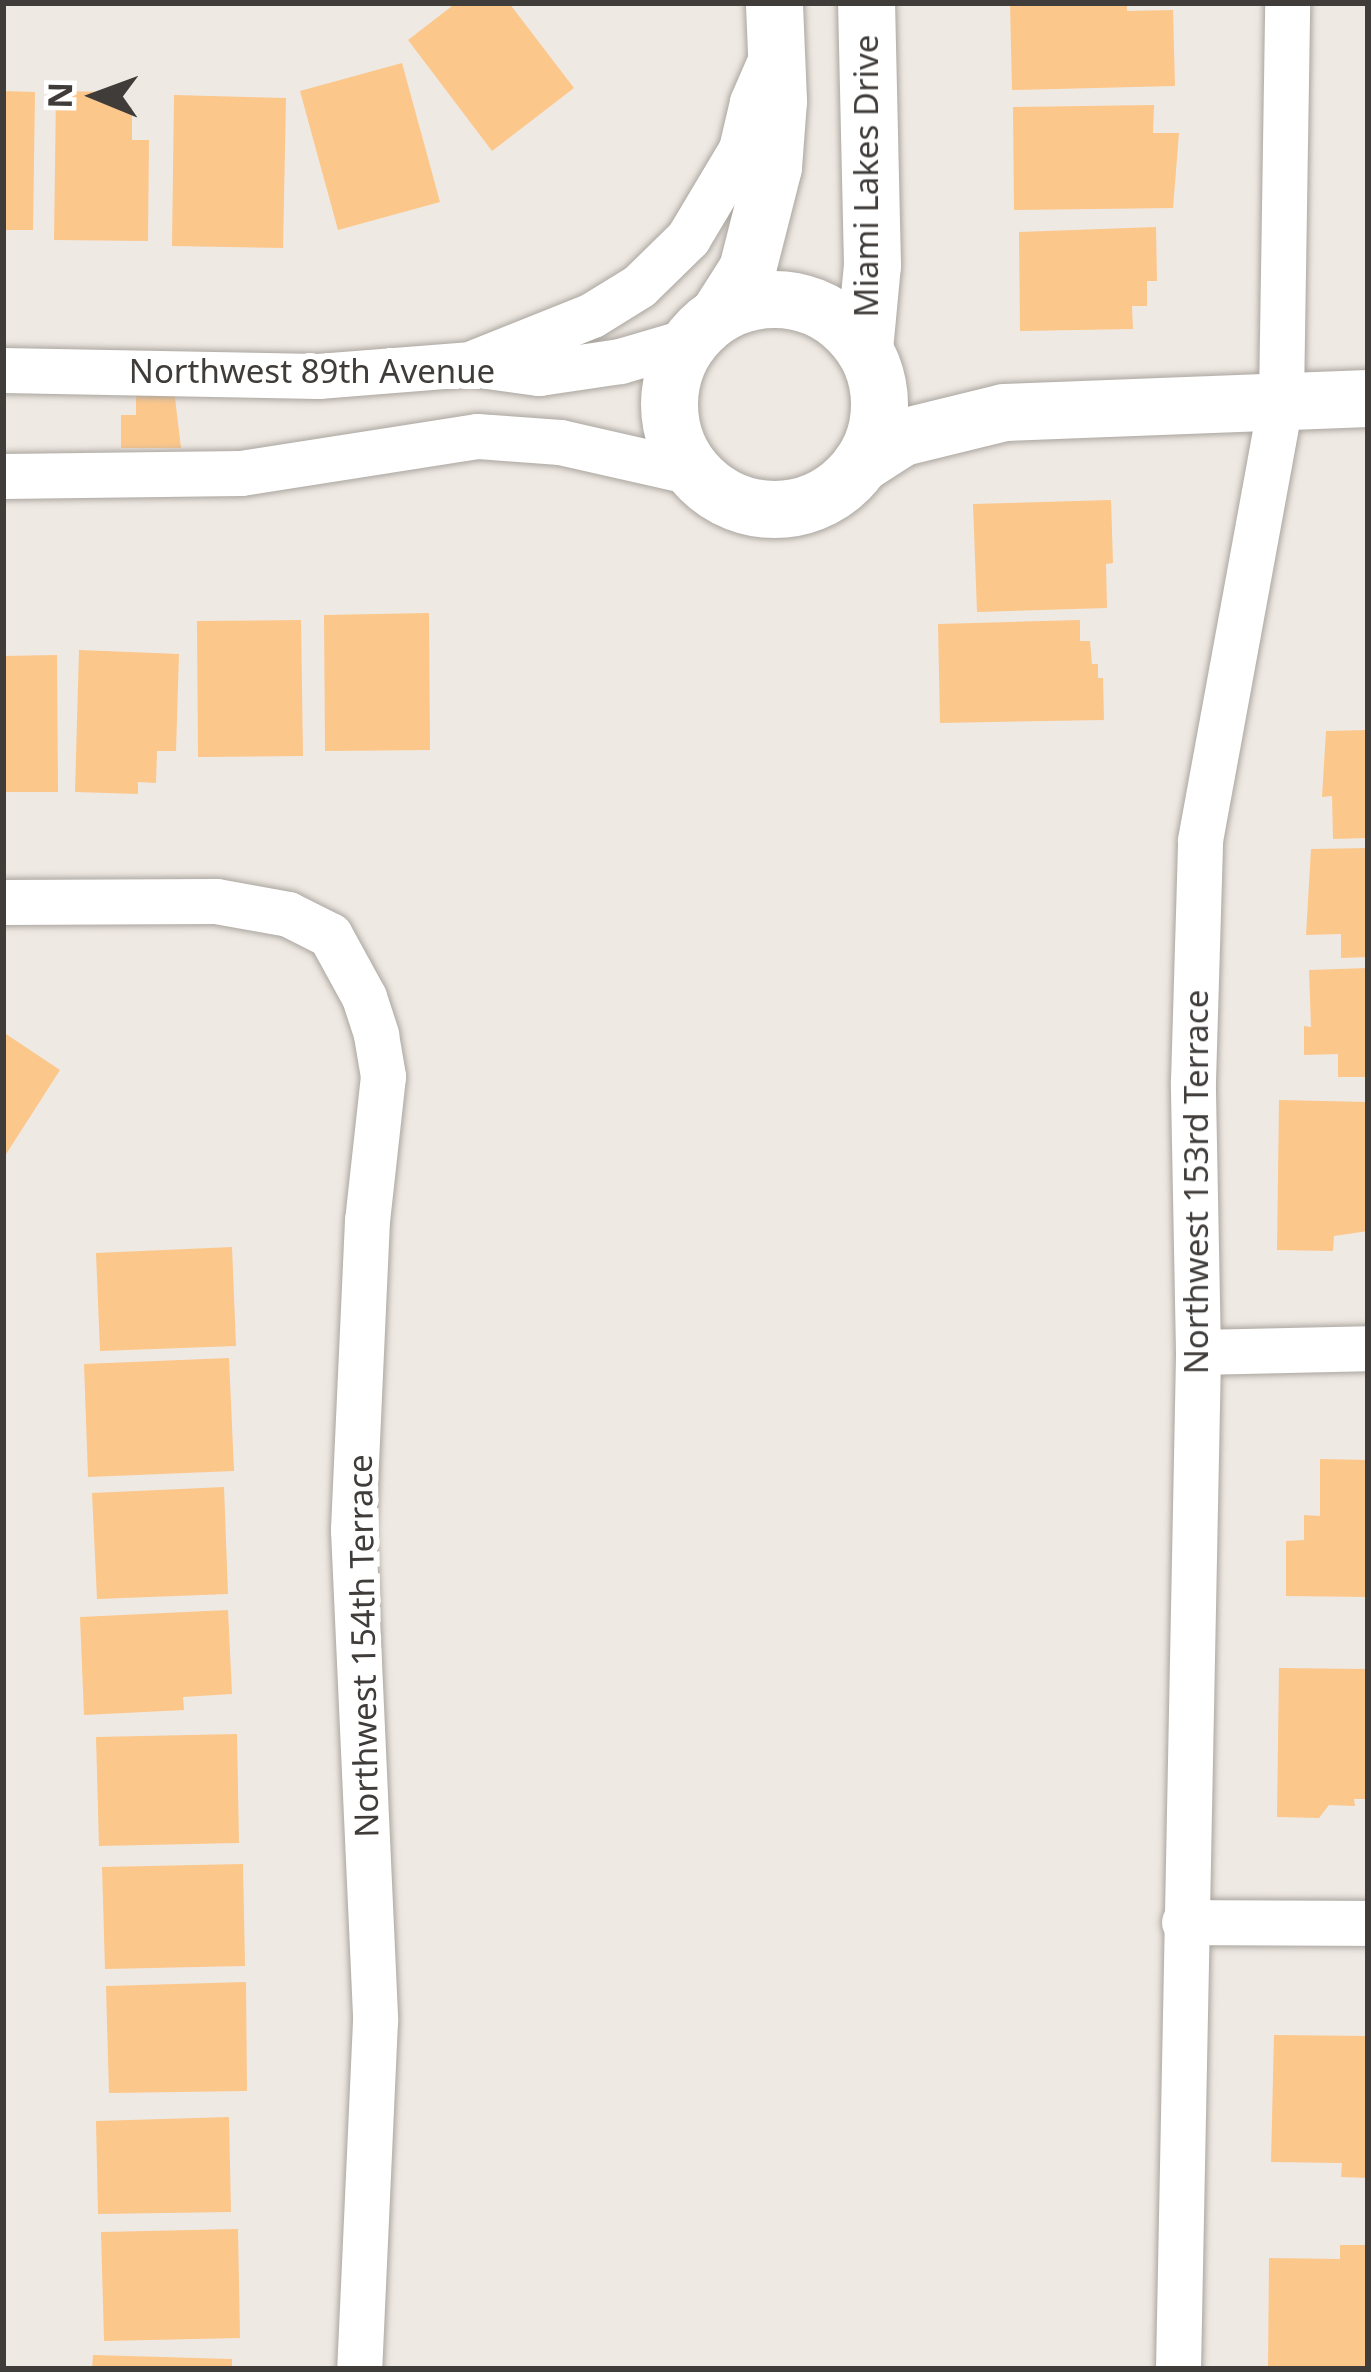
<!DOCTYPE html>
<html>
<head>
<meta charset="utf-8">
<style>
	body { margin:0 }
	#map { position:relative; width:1371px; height:2372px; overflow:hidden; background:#efe9e3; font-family:"Noto Sans",sans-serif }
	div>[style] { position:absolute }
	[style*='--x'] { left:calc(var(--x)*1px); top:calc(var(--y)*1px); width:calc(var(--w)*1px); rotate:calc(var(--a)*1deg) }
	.building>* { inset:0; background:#fcc78b }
	.roads { filter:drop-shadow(0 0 3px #aaa59f) drop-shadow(0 0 3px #aaa59f) }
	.minor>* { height:45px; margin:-22.5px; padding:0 22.5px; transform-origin:22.5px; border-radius:22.5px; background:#fff }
	.tertiary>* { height:57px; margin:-28.5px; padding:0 28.5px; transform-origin:28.5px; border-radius:28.5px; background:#fff }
	.tertiary>.ring { margin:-28.5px; padding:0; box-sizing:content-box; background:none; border:57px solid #fff; border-radius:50% }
	span { translate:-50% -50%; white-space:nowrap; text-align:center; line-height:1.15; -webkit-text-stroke:12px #fff; paint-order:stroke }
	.street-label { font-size:33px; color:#3f3c3a }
	.frame { position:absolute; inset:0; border:6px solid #3f3c3a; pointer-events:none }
	.north { position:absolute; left:36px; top:36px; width:120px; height:120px; -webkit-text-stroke:9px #fff; paint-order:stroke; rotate:271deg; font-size:33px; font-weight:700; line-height:48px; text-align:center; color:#3f3c3a }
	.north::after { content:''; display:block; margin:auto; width:42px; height:54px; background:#3f3c3a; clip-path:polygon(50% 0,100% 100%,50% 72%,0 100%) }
</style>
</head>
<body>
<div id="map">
	<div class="building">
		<div style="clip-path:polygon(456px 3px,509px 3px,574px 88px,492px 151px,408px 40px)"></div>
		<div style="clip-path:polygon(1010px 3px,1127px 3px,1127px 11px,1173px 10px,1175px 86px,1012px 90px)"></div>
		<div style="clip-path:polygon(402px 63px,440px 202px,338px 230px,300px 91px)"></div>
		<div style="clip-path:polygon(3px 91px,35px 92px,33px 230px,3px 230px)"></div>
		<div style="clip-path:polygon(56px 91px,112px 92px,112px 107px,132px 107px,132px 140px,149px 140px,148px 241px,54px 240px)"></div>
		<div style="clip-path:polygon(174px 95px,286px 98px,283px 248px,172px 246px)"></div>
		<div style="clip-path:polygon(1154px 105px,1153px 133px,1179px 133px,1173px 208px,1014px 210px,1013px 107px)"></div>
		<div style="clip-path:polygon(1156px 227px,1157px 281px,1147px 281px,1147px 306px,1132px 306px,1133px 329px,1020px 331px,1019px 232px)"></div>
		<div style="clip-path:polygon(136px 380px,173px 381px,181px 448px,121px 448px,121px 415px,136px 415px)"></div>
		<div style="clip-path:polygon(1111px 500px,1113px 563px,1106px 564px,1107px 608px,977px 612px,973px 504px)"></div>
		<div style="clip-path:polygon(429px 613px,430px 750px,325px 751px,324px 615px)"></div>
		<div style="clip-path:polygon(301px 620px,303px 756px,198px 757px,197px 621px)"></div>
		<div style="clip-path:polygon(1080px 620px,1080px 641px,1090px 641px,1092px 664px,1098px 664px,1098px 678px,1103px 678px,1104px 720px,940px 723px,938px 624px)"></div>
		<div style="clip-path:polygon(79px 650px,179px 654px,176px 751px,157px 751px,156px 783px,138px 782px,138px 794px,75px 792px)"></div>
		<div style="clip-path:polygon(57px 655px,58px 792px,3px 792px,3px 656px)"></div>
		<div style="clip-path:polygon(1368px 730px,1368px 838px,1333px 839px,1332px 796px,1322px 797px,1326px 731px)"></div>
		<div style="clip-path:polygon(1368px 848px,1368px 957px,1341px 958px,1341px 934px,1306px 935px,1311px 849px)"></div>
		<div style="clip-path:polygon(1368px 968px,1368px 1077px,1338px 1077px,1338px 1054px,1304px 1055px,1304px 1026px,1311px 1027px,1309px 970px)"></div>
		<div style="clip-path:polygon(3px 1032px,60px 1070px,3px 1159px)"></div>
		<div style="clip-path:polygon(1279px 1100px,1368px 1102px,1368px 1231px,1334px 1236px,1333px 1251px,1277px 1250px)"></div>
		<div style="clip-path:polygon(232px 1247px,236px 1346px,100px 1351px,96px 1253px)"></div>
		<div style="clip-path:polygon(229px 1358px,234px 1471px,88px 1477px,84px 1364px)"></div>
		<div style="clip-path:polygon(1320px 1459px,1368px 1460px,1368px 1597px,1286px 1596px,1286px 1541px,1304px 1540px,1304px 1515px,1320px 1516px)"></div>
		<div style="clip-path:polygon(224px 1487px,228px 1594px,97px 1599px,92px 1493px)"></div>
		<div style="clip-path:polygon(228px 1610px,232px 1694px,183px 1697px,184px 1710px,84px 1715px,80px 1617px)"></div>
		<div style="clip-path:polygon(1279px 1668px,1368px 1669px,1368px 1799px,1354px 1799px,1355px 1806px,1329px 1805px,1319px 1818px,1277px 1817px)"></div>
		<div style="clip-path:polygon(237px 1734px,239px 1843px,99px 1846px,96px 1737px)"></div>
		<div style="clip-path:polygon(243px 1864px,245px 1966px,105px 1969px,102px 1867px)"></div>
		<div style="clip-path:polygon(246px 1982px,247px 2091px,109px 2093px,106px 1986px)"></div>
		<div style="clip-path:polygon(1274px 2035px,1368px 2036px,1368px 2178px,1341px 2177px,1342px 2163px,1271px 2162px)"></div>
		<div style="clip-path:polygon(229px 2117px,231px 2212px,98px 2214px,96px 2121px)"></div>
		<div style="clip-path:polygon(238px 2229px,240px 2338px,104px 2341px,101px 2232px)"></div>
		<div style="clip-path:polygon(1340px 2245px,1368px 2245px,1367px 2369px,1268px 2369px,1269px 2258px,1340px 2259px)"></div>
		<div style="clip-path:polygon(93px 2355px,232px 2359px,232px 2369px,92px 2369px)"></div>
	</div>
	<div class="roads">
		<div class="minor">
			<div style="--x:475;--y:362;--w:126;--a:-21.9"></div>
			<div style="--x:592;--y:315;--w:55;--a:-31.7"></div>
			<div style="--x:639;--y:286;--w:69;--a:-44.4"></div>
			<div style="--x:688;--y:238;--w:104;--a:-59.2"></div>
			<div style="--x:741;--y:149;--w:48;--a:-76.8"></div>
			<div style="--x:752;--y:102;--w:48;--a:-66.6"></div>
			<div style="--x:3;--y:370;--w:315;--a:1.1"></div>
			<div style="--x:318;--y:376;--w:154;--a:-4.5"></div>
			<div style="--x:472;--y:364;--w:68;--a:7.7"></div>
			<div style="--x:539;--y:373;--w:82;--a:-8.4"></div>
			<div style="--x:620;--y:361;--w:71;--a:-16.4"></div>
			<div style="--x:3;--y:476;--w:238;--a:-0.7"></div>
			<div style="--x:241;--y:473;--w:239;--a:-8.9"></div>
			<div style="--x:477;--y:436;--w:83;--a:4.1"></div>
			<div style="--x:560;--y:442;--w:135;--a:12.8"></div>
			<div style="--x:3;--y:902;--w:213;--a:-0.3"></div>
			<div style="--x:216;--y:901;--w:73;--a:10.2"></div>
			<div style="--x:288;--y:914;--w:47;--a:26.6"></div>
			<div style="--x:330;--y:935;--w:71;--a:61.3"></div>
			<div style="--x:364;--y:997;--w:40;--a:72"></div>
			<div style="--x:376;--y:1035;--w:42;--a:80.3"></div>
			<div style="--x:383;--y:1076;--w:145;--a:96.3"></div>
			<div style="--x:367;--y:1220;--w:310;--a:92.6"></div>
			<div style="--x:353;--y:1530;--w:491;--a:87.4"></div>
			<div style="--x:375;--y:2021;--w:348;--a:92.6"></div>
			<div style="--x:1198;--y:1352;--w:170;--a:-1.3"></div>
			<div style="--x:1184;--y:1922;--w:184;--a:0.3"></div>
			<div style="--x:1178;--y:2369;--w:1017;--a:-88.87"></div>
			<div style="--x:1198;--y:1352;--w:271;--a:-91.1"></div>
			<div style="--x:1193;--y:1081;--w:241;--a:-88.3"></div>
			<div style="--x:1200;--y:840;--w:448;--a:-79.6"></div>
			<div style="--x:1281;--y:399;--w:396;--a:-89.1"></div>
		</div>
		<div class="tertiary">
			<div class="ring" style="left:669px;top:299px;width:153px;height:153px"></div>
			<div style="--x:719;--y:313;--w:52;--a:-57.5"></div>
			<div style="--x:747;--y:269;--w:105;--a:-75.7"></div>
			<div style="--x:773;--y:167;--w:67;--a:-85.7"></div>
			<div style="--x:778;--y:100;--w:97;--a:-92.4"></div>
			<div style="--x:864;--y:349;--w:84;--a:-84.6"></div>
			<div style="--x:872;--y:265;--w:262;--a:-91.3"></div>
			<div style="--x:860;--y:464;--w:50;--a:-32.7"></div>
			<div style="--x:902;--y:437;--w:105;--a:-13.8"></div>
			<div style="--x:1004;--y:412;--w:364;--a:-2.2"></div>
		</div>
	</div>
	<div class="street-label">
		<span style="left:866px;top:176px;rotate:-90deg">Miami Lakes Drive</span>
		<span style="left:312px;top:371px">Northwest 89th Avenue</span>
		<span style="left:1196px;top:1182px;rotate:-90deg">Northwest 153rd Terrace</span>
		<span style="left:363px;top:1646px;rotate:-91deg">Northwest 154th Terrace</span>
	</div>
	<div class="frame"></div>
	<div class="north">N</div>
</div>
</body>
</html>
